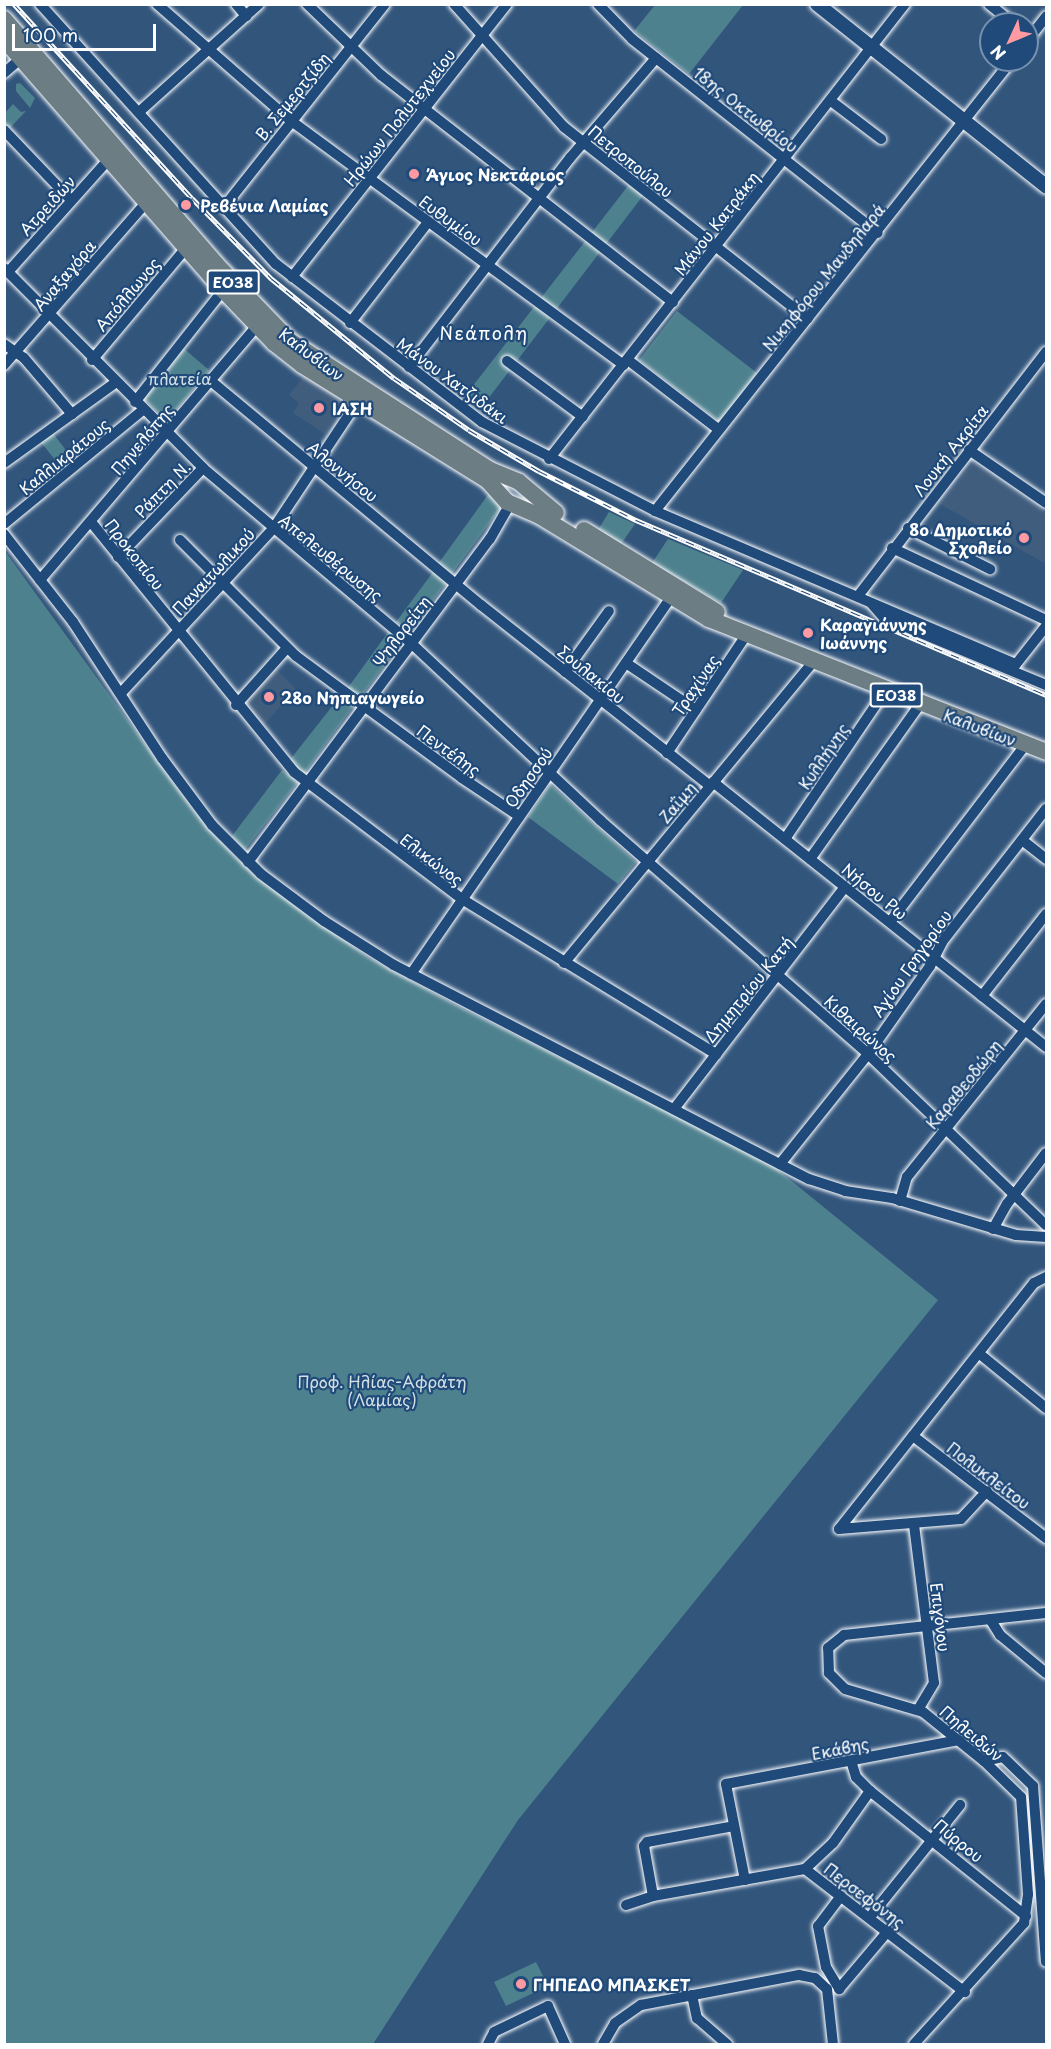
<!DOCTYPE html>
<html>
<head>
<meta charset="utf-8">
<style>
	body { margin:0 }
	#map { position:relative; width:1051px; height:2049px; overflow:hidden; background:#32557c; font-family:"Playpen Sans",sans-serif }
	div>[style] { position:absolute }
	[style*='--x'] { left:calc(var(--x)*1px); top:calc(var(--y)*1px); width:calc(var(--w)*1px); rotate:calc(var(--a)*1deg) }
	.built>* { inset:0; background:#405d7d }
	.green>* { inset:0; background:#4e818e }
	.roads { filter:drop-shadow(0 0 2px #fff) drop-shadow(0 0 2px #fff) }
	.minor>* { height:10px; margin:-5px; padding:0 5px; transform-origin:5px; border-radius:5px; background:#1f4a7a }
	.tertiary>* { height:14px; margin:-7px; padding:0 7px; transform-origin:7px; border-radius:7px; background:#1f4a7a }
	.primary>* { height:16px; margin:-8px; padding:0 8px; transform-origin:8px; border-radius:8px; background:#6d7d84 }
	.rail>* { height:5px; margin-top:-2.5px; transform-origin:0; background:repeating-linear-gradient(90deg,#1f4a7a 0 9px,#fff 0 18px); box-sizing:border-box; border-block:2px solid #fff }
	.dots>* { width:16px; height:16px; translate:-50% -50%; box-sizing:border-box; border:3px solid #1f4a7a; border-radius:50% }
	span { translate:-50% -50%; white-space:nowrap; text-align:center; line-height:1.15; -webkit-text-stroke:4.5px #1f4a7a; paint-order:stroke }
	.shield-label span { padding:2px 4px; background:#1f4a7a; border:2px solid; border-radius:4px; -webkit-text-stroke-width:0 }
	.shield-label { font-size:15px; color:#fff; font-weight:700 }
	.street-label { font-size:16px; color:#fff }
	.poi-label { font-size:16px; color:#fff; font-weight:700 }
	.left { translate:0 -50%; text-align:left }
	.right { translate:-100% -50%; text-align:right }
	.park-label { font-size:16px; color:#d3e0e3 }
	.neighbourhood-label { font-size:18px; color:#fff; letter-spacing:1.5px }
	.frame { position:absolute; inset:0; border:6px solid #fff; pointer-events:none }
	.north { position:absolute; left:979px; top:12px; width:60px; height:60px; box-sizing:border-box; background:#1f4a7a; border:2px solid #7992af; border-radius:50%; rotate:226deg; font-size:16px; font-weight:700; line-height:24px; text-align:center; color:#fff }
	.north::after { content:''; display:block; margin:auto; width:21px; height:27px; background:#ff9aa2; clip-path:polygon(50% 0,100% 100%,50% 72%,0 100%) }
	.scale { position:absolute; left:12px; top:24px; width:144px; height:27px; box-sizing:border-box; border:3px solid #fff; border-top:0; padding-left:8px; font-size:18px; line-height:21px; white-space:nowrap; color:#fff; -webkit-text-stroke:4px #1f4a7a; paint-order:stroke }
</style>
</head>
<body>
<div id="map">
	<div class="built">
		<div style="clip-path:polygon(305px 375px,346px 401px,325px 434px,293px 413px,299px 403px,289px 395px)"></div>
		<div style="clip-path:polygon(973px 463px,1046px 513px,1046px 564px,940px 504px)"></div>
		<div style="clip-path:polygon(275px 668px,296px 689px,261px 728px,241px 705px)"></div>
	</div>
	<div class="green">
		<div style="clip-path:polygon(655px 5px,655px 4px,743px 5px,689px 74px,634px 31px)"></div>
		<div style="clip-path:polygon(20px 83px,35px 98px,30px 108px,16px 91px,16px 84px)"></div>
		<div style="clip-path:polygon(13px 104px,21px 112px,26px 111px,9px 129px,5px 124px,5px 113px)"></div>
		<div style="clip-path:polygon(631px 182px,645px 193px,481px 408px,465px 396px)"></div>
		<div style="clip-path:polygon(677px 311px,757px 373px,720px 422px,639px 360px)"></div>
		<div style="clip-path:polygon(182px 347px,209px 370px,167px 421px,143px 398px)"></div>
		<div style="clip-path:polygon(52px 432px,75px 462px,64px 471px,40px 441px)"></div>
		<div style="clip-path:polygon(490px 492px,501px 508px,451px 575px,438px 564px)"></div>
		<div style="clip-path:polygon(609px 512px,635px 524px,621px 544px,598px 530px)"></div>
		<div style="clip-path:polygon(668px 539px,743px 570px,721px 603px,652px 563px)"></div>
		<div style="clip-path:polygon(4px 550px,193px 810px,236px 858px,286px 899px,369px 958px,459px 1007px,767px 1161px,938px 1300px,518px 1820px,373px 2044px,5px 2044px)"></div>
		<div style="clip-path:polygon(433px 572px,446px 583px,409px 632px,396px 622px)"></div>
		<div style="clip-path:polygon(389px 631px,402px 642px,360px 698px,347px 689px)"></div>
		<div style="clip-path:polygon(341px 695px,355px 704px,304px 774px,289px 761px)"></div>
		<div style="clip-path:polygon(282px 770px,298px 782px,245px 850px,232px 836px)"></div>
		<div style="clip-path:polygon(550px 784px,636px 862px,618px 884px,528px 817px)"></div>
		<div style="clip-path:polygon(536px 1962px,548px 1986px,506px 2006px,494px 1982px)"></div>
	</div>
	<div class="roads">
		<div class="minor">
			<div style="--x:40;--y:4;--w:351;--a:47.8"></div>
			<div style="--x:276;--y:264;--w:260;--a:37.5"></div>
			<div style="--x:482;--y:422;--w:195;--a:27.2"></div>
			<div style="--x:655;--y:511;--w:392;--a:23"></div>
			<div style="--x:157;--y:4;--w:176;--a:41.1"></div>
			<div style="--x:290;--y:120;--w:414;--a:36.3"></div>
			<div style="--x:236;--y:4;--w:16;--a:50"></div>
			<div style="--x:307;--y:4;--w:103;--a:43.8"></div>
			<div style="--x:381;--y:75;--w:370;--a:37.9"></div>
			<div style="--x:454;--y:4;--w:165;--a:48.2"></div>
			<div style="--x:564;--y:127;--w:310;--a:38.2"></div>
			<div style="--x:598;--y:4;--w:49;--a:45.8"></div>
			<div style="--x:632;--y:39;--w:313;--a:38.3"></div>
			<div style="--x:989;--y:4;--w:32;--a:39"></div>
			<div style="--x:1027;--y:41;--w:31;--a:-52"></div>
			<div style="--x:4;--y:73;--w:23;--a:-41"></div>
			<div style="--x:831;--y:101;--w:63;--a:37.2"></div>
			<div style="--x:139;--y:112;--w:161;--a:-42"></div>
			<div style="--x:4;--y:130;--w:97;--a:46.3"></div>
			<div style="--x:224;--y:207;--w:259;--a:-51.6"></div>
			<div style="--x:4;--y:268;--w:282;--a:45.1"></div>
			<div style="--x:203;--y:468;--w:272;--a:40.1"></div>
			<div style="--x:411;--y:643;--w:259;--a:43.1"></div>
			<div style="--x:600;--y:820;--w:356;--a:41.1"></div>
			<div style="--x:868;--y:1054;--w:247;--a:43.9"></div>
			<div style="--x:8;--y:272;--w:152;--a:-48.2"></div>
			<div style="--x:292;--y:277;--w:347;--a:-51.8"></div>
			<div style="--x:350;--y:323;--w:128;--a:-52.3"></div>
			<div style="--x:4;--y:344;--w:24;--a:35"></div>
			<div style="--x:24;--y:358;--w:74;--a:49.4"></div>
			<div style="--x:92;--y:360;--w:145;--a:-50"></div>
			<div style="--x:628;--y:360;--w:113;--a:37.5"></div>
			<div style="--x:507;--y:361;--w:94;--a:36.4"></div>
			<div style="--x:4;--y:365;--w:215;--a:-48.8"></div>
			<div style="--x:409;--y:367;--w:264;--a:-52.4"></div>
			<div style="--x:570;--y:158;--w:132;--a:-49.3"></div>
			<div style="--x:211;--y:381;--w:351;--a:39.7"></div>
			<div style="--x:481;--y:605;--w:292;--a:38.3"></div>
			<div style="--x:135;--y:402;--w:142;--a:-51.8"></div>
			<div style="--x:969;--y:450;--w:93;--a:34.5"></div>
			<div style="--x:549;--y:459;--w:578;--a:-51.96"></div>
			<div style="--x:4;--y:463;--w:137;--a:-35.8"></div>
			<div style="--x:655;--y:511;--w:575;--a:-51.64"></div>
			<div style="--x:91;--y:522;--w:322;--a:50.9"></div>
			<div style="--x:294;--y:772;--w:211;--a:37.1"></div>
			<div style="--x:462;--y:899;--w:298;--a:31.4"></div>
			<div style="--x:4;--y:524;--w:180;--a:-39.4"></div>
			<div style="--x:908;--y:528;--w:92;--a:26.6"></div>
			<div style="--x:4;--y:534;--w:112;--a:51.9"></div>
			<div style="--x:73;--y:622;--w:163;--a:56.8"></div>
			<div style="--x:162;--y:758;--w:84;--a:53.3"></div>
			<div style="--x:212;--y:825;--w:69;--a:45"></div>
			<div style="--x:261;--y:874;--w:79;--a:36.7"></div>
			<div style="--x:324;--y:921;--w:83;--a:32.2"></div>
			<div style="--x:394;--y:965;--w:467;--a:27.3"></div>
			<div style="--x:809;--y:1179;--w:38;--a:18"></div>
			<div style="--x:845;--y:1191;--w:48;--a:8.5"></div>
			<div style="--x:892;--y:1198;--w:129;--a:16.6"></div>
			<div style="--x:1016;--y:1235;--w:30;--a:4"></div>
			<div style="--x:180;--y:540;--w:164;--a:45"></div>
			<div style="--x:296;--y:656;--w:206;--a:36.3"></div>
			<div style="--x:462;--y:778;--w:69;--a:33.7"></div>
			<div style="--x:892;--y:548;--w:170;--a:25.1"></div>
			<div style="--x:118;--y:557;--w:123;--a:-46.3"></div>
			<div style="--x:40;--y:580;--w:339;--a:-49.5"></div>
			<div style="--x:858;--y:596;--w:308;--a:-52.4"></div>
			<div style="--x:871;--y:603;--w:20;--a:49"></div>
			<div style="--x:884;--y:618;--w:175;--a:22.5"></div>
			<div style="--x:626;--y:663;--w:84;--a:33.9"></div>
			<div style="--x:1013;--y:668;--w:53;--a:-51.8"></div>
			<div style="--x:565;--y:672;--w:75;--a:-54.2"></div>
			<div style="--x:121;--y:693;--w:224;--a:-47.2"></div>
			<div style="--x:273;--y:529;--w:154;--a:-56.4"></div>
			<div style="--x:236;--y:705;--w:76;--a:-48.2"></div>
			<div style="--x:667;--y:753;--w:143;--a:-56.1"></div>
			<div style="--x:713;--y:782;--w:426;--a:38.5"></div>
			<div style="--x:785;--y:839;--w:180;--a:-55.9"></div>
			<div style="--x:1022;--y:840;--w:31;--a:38"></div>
			<div style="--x:810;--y:859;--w:190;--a:-54.6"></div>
			<div style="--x:248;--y:862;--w:404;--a:-53.2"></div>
			<div style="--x:490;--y:539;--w:40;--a:-60.3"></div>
			<div style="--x:890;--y:922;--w:224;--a:-52.6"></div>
			<div style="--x:564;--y:963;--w:391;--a:-50.4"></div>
			<div style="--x:411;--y:974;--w:457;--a:-55.4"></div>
			<div style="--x:982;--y:996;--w:104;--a:-52"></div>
			<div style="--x:674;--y:1109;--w:280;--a:-52.4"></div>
			<div style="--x:780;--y:1164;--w:141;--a:-51.3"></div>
			<div style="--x:868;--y:1054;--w:108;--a:-54.8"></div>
			<div style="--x:930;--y:966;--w:27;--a:-63"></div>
			<div style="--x:942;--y:942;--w:169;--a:-52"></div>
			<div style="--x:900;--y:1201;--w:25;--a:-74"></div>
			<div style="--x:907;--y:1177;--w:222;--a:-51.2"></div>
			<div style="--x:993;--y:1229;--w:29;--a:-61"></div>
			<div style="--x:1007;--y:1204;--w:64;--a:-52.6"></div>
			<div style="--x:981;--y:1355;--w:84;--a:39.2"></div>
			<div style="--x:913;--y:1436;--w:168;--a:37.5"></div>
			<div style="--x:914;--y:1525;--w:159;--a:82.8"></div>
			<div style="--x:934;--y:1683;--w:31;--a:121"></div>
			<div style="--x:839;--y:1529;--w:314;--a:-51.6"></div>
			<div style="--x:1034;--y:1283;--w:13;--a:-27"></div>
			<div style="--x:839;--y:1529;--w:122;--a:-4.7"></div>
			<div style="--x:961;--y:1519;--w:38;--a:-47"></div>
			<div style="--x:990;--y:1619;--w:19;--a:58"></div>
			<div style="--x:1000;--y:1635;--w:60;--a:39.6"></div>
			<div style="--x:984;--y:1761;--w:19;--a:-12"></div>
			<div style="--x:1003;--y:1757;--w:42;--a:44"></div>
			<div style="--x:1033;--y:1786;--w:176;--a:85.8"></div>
			<div style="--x:870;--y:1791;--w:200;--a:38.7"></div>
			<div style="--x:805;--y:1869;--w:38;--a:-43"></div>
			<div style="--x:833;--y:1843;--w:64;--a:-54.6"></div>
			<div style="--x:870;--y:1791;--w:20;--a:-135"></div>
			<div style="--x:856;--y:1777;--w:17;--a:-107"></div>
			<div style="--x:745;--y:1880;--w:98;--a:-101.2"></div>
			<div style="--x:726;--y:1784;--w:237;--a:-10.7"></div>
			<div style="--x:653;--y:1896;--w:51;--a:-100.2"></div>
			<div style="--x:644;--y:1846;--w:5;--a:-53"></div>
			<div style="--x:647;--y:1842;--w:88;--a:-10.4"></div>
			<div style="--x:841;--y:1896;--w:38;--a:127"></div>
			<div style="--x:818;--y:1926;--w:42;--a:79"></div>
			<div style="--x:826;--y:1967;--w:26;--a:59"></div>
			<div style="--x:839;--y:1989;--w:76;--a:-49.8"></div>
			<div style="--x:626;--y:1905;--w:28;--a:-18"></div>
			<div style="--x:653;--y:1896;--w:154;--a:-10.1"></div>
			<div style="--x:805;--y:1869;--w:202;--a:37.6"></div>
			<div style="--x:870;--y:1917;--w:144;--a:-51.2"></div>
			<div style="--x:692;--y:1995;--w:24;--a:78"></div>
			<div style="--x:697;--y:2018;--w:40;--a:41"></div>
			<div style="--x:488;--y:2044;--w:13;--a:-63"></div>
			<div style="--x:494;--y:2032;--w:60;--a:-25.7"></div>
			<div style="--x:548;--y:2006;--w:42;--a:65.9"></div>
			<div style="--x:603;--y:2044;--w:24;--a:-60"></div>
			<div style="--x:615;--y:2023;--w:32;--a:-35"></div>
			<div style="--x:641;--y:2005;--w:161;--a:-10.8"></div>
			<div style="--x:799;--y:1975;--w:16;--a:11"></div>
			<div style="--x:815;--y:1978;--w:16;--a:43"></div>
			<div style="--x:827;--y:1989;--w:55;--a:83.8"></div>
			<div style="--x:914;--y:2044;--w:164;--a:-47.7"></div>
			<div style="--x:1024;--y:1923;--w:29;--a:-82"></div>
			<div style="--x:1028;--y:1894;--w:97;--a:-94.1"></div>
			<div style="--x:1021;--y:1797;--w:52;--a:-135.8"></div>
			<div style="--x:984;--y:1761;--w:78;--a:-141.2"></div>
			<div style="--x:923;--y:1712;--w:81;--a:-163.6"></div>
			<div style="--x:845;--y:1689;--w:23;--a:-135"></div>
			<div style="--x:829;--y:1673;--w:25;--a:-92"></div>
			<div style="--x:828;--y:1648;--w:21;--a:-39"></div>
			<div style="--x:844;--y:1635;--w:203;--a:-6.2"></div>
		</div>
		<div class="tertiary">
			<div style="--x:817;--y:4;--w:293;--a:38.5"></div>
		</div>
		<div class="primary">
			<div style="--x:4;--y:19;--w:324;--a:49.1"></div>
			<div style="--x:216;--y:264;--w:107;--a:46.1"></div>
			<div style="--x:290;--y:341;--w:238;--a:32.8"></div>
			<div style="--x:490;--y:470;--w:31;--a:22"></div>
			<div style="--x:519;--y:482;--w:48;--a:40"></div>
			<div style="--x:4;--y:39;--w:333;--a:48.9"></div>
			<div style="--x:223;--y:290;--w:74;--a:46.1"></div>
			<div style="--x:274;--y:343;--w:36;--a:38"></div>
			<div style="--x:302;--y:365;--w:219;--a:31.9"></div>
			<div style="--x:488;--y:481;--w:28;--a:48"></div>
			<div style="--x:507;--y:502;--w:34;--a:23"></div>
			<div style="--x:538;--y:515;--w:200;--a:31.3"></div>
			<div style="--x:709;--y:619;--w:362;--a:21.5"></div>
			<div style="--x:584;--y:530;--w:156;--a:31.7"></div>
		</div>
	</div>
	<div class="rail">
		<div style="--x:14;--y:4;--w:263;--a:47.5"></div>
		<div style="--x:192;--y:198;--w:114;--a:45.4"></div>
		<div style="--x:272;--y:279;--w:157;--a:39.1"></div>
		<div style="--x:394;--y:378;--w:91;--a:34.7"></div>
		<div style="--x:469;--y:430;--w:81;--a:30.4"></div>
		<div style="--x:539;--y:471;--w:109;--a:26.8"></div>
		<div style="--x:636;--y:520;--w:446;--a:23.1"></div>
	</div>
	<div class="dots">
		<div style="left:414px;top:174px;background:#ff9aa2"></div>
		<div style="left:186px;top:205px;background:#ff9aa2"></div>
		<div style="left:319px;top:408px;background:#ff9aa2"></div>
		<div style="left:1024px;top:538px;background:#ff9aa2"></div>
		<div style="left:808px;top:633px;background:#ff9aa2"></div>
		<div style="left:269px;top:697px;background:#ff9aa2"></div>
		<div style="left:521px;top:1984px;background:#ff9aa2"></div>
	</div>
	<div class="shield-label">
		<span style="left:233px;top:282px">ΕΟ38</span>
		<span style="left:896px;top:695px">ΕΟ38</span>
	</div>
	<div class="street-label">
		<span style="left:292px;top:96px;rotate:-51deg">Β. Σεμερτζίδη</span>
		<span style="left:746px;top:109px;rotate:38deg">18ης Οκτωβρίου</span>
		<span style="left:399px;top:117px;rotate:-52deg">Ηρώων Πολυτεχνείου</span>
		<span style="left:631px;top:161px;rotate:39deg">Πετροπούλου</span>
		<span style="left:47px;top:205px;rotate:-48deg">Ατρειδών</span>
		<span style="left:451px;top:220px;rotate:36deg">Ευθυμίου</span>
		<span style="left:716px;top:223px;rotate:-52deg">Μάνου Κατράκη</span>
		<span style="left:64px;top:275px;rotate:-50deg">Αναξαγόρα</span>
		<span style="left:823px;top:277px;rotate:-51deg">Νικηφόρου Μανδηλαρά</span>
		<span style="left:127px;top:294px;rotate:-50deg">Απόλλωνος</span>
		<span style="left:312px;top:354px;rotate:37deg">Καλυβίων</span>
		<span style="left:453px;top:380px;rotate:36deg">Μάνου Χατζιδάκι</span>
		<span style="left:142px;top:439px;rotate:-50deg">Πηνελόπης</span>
		<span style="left:950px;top:450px;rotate:-52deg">Λουκή Ακρίτα</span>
		<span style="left:64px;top:456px;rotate:-39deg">Καλλικράτους</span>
		<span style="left:343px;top:471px;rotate:39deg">Αλοννήσου</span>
		<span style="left:162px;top:489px;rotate:-46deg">Ράπτη Ν.</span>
		<span style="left:135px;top:554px;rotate:52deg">Προκοπίου</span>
		<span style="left:331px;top:557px;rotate:39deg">Απελευθέρωσης</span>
		<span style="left:213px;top:571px;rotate:-47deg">Παναιτωλικού</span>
		<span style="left:401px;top:631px;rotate:-53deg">Ψηλορείτη</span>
		<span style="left:592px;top:674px;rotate:39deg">Σουλακίου</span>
		<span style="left:695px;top:685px;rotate:-56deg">Τραχίνας</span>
		<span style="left:980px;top:727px;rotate:21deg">Καλυβίων</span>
		<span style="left:449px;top:750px;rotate:36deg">Πεντέλης</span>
		<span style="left:823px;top:756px;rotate:-56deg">Κυλλήνης</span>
		<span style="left:528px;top:777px;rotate:-55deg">Οδησσού</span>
		<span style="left:677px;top:802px;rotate:-50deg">Ζαΐμη</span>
		<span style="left:432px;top:859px;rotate:37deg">Ελικώνος</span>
		<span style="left:875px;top:891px;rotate:39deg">Νήσου Ρω</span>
		<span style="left:911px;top:963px;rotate:-55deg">Αγίου Γρηγορίου</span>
		<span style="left:748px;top:989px;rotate:-51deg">Δημητρίου Κατή</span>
		<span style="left:861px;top:1028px;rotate:42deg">Κιθαιρώνος</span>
		<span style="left:963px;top:1084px;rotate:-51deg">Καραθεοδώρη</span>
		<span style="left:989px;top:1475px;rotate:37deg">Πολυκλείτου</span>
		<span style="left:941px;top:1617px;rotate:83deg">Επιγόνου</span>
		<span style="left:972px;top:1733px;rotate:40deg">Πηλειδών</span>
		<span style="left:840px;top:1748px;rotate:-11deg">Εκάβης</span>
		<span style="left:959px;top:1840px;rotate:39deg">Πύρρου</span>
		<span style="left:865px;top:1895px;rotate:37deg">Περσεφόνης</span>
	</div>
	<div class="poi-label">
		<span class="left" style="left:426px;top:174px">Άγιος Νεκτάριος</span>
		<span class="left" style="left:200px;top:205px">Ρεβένια Λαμίας</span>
		<span class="left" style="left:332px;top:408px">ΙΑΣΗ</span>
		<span class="right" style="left:1012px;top:538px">8ο Δημοτικό<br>Σχολείο</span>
		<span class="left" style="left:820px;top:633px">Καραγιάννης<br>Ιωάννης</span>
		<span class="left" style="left:281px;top:697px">28ο Νηπιαγωγείο</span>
		<span class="left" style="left:533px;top:1984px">ΓΗΠΕΔΟ ΜΠΑΣΚΕΤ</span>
	</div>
	<div class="park-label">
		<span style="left:180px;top:378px">πλατεία</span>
		<span style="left:382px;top:1390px">Προφ. Ηλίας-Αφράτη<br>(Λαμίας)</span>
	</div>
	<div class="neighbourhood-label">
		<span style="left:484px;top:333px">Νεάπολη</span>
	</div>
	<div class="frame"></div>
	<div class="north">N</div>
	<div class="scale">100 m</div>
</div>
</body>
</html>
